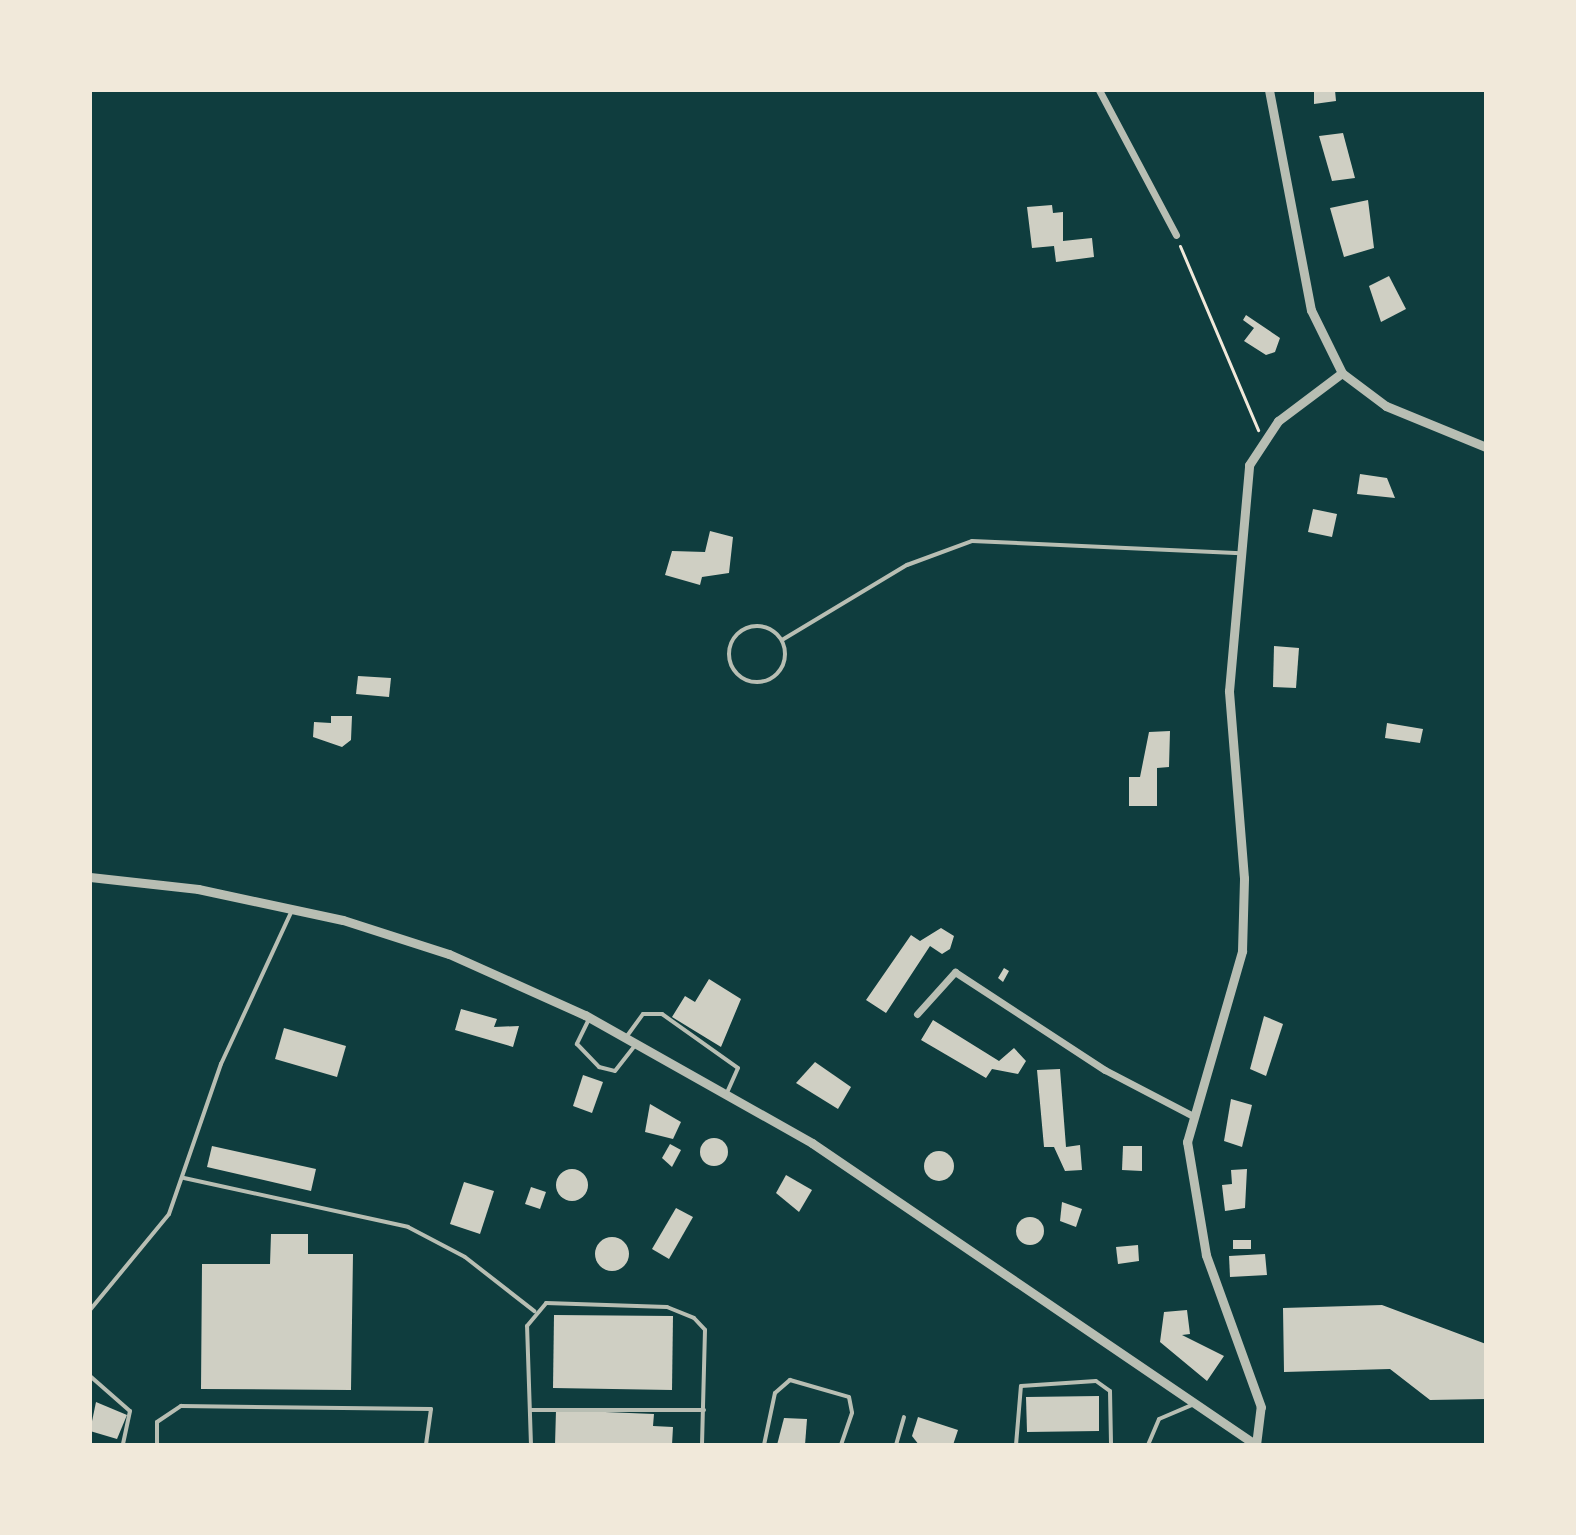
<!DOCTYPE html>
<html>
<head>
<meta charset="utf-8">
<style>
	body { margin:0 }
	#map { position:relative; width:1576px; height:1535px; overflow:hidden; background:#0f3d3e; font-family:"Roboto Serif",serif }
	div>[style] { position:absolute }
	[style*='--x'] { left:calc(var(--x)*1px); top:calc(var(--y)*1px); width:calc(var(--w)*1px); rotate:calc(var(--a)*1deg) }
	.building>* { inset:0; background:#cfcfc3 }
	.round { border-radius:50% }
	.path>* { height:3px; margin:-1.5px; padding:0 1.5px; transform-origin:1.5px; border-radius:1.5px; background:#f1e9da }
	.service>* { height:4px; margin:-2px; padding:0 2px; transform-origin:2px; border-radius:2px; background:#b8beb3 }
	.service>.ring { margin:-2px; padding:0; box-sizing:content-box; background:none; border:4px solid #b8beb3; border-radius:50% }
	.minor>* { height:7px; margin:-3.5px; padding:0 3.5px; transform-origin:3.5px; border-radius:3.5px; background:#b8beb3 }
	.tertiary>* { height:9px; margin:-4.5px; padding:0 4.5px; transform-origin:4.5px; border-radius:4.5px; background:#b8beb3 }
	span { translate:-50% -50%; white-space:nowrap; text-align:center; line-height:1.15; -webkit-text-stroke:6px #f1e9da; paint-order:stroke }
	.frame { position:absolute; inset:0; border:92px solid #f1e9da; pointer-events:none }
</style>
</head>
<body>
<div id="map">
	<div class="building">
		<div style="clip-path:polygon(1314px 90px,1335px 90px,1336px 101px,1314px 104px)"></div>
		<div style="clip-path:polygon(1343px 133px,1355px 178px,1332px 181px,1319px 136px)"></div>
		<div style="clip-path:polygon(1368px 200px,1374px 248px,1344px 257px,1330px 208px)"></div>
		<div style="clip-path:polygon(1052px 205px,1053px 213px,1063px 212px,1063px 241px,1092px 238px,1094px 257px,1056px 262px,1054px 246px,1032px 248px,1027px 207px)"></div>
		<div style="clip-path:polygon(1389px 276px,1406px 309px,1381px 322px,1369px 286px)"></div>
		<div style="clip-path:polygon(1246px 315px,1280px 338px,1275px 352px,1266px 355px,1244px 341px,1254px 328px,1243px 320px)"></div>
		<div style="clip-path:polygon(1360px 474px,1387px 478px,1395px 498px,1357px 494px)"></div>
		<div style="clip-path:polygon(1313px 509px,1337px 514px,1332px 537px,1308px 532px)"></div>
		<div style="clip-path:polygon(710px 531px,733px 537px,729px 573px,702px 577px,700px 585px,665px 575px,672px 551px,705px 552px)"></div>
		<div style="clip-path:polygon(1274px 646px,1299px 648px,1296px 688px,1273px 687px)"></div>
		<div style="clip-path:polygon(358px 676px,391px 678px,389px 697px,356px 694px)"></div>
		<div style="clip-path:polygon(331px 716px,352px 716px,351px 740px,342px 747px,313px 737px,314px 722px,331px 723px)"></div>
		<div style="clip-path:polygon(1387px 723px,1423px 729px,1420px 743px,1385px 738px)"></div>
		<div style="clip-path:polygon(1170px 731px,1169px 767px,1157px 768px,1157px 806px,1129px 806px,1129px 777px,1140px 777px,1149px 732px)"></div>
		<div style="clip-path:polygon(941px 928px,954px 936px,950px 949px,942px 954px,930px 946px,886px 1013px,866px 1000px,911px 935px,920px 941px)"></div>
		<div style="clip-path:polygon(1004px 968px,1009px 971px,1003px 982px,998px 978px)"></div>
		<div style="clip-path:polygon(709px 979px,741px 999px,721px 1047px,672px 1017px,685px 996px,695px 1002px)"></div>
		<div style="clip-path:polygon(461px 1009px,497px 1019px,494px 1027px,519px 1026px,513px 1047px,455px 1030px)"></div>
		<div style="clip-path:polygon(1264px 1016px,1283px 1024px,1266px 1076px,1250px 1069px)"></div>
		<div style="clip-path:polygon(933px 1020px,999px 1061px,1014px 1048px,1026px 1061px,1018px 1074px,992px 1069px,986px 1078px,921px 1040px)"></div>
		<div style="clip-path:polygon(284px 1028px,346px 1046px,337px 1077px,275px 1059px)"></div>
		<div style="clip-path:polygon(815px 1062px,851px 1087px,838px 1109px,796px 1083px)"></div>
		<div style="clip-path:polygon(1060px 1069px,1066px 1147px,1080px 1145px,1082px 1170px,1065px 1171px,1054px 1147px,1044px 1147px,1037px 1070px)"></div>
		<div style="clip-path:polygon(583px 1075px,603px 1082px,592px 1113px,573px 1106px)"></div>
		<div style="clip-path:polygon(1231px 1099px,1252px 1105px,1242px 1147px,1224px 1141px)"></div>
		<div style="clip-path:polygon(650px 1104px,681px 1122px,673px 1139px,645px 1132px)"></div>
		<div class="round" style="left:700px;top:1138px;width:28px;height:28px"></div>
		<div style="clip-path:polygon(670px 1144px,681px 1150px,672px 1167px,662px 1158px)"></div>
		<div style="clip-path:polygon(212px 1146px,316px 1169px,311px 1191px,207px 1167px)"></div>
		<div style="clip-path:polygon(1123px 1146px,1142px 1146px,1142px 1171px,1122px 1170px)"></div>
		<div class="round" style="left:924px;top:1151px;width:30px;height:30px"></div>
		<div class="round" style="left:556px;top:1169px;width:32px;height:32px"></div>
		<div style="clip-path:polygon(1247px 1169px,1245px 1208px,1225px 1211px,1222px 1185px,1232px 1184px,1231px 1170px)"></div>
		<div style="clip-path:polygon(786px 1175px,812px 1190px,799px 1212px,776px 1193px)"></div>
		<div style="clip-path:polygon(464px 1182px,494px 1191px,480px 1234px,450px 1224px)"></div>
		<div style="clip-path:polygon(531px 1187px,546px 1192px,540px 1209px,525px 1204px)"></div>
		<div style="clip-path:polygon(1062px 1202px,1082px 1209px,1076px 1227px,1060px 1221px)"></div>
		<div style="clip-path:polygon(676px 1208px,693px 1217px,669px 1259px,652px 1249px)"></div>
		<div class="round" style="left:1016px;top:1217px;width:28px;height:28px"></div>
		<div style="clip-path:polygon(271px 1234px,308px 1234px,308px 1254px,353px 1254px,351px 1390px,201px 1389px,202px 1264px,270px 1264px)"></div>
		<div class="round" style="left:595px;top:1237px;width:34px;height:34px"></div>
		<div style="clip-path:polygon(1233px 1240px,1251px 1240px,1251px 1249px,1233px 1249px)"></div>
		<div style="clip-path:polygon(1138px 1245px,1139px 1261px,1118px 1264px,1116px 1247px)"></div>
		<div style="clip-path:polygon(1265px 1254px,1267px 1275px,1230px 1277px,1229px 1256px)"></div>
		<div style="clip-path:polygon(1382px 1305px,1486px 1344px,1486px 1399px,1430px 1400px,1390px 1369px,1284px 1372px,1283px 1308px)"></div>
		<div style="clip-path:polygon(1187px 1310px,1190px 1334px,1182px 1335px,1224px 1356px,1207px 1381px,1160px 1342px,1164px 1312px)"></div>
		<div style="clip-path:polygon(554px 1315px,673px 1316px,672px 1390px,553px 1388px)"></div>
		<div style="clip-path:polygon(1099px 1396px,1099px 1431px,1027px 1432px,1026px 1397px)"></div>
		<div style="clip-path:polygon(96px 1402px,127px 1415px,117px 1439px,90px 1431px)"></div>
		<div style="clip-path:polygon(556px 1410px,654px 1414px,653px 1426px,673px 1427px,672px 1445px,555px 1445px)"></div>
		<div style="clip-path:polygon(918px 1417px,958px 1430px,953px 1445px,919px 1445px,912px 1436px)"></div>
		<div style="clip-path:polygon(784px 1418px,807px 1419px,805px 1445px,777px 1445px)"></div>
	</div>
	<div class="path">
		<div style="--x:1180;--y:246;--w:200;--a:67"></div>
	</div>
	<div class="service">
		<div class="ring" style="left:729px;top:626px;width:52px;height:52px"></div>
		<div style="--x:782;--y:640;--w:146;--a:-31"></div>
		<div style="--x:907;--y:565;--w:69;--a:-20.3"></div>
		<div style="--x:972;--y:541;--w:269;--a:2.6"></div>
		<div style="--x:589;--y:1019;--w:28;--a:116"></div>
		<div style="--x:577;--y:1044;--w:32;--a:46"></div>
		<div style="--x:599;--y:1067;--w:16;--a:14"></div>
		<div style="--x:615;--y:1071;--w:34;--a:-52"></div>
		<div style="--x:627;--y:1036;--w:27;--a:-54"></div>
		<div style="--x:643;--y:1014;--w:19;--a:0"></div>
		<div style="--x:662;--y:1014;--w:93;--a:35.4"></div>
		<div style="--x:738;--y:1068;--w:27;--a:114"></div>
		<div style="--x:184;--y:1178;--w:229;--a:12.3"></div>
		<div style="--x:408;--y:1227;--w:64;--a:27.8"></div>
		<div style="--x:465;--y:1257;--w:88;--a:38"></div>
		<div style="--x:90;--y:1310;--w:124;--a:-50.5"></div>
		<div style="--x:169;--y:1214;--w:159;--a:-70.9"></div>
		<div style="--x:221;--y:1064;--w:170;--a:-65.2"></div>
		<div style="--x:90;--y:1376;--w:53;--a:41.2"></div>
		<div style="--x:130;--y:1411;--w:35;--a:102"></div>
		<div style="--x:531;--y:1410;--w:173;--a:0"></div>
		<div style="--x:157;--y:1445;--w:23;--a:-90"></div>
		<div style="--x:157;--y:1422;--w:29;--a:-34"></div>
		<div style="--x:181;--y:1406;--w:250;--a:0.7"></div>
		<div style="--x:431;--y:1409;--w:36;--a:98"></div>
		<div style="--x:531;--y:1445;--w:119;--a:-91.9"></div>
		<div style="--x:527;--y:1326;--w:30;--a:-50"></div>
		<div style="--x:546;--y:1303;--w:121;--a:1.9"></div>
		<div style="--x:667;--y:1307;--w:29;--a:22"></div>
		<div style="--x:694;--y:1318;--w:16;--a:47"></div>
		<div style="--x:705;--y:1330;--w:115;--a:91.5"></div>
		<div style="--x:764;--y:1445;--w:53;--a:-78.1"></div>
		<div style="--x:775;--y:1393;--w:20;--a:-41"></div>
		<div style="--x:790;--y:1380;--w:61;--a:16.1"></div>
		<div style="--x:849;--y:1397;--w:16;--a:79"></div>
		<div style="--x:852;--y:1413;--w:34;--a:109"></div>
		<div style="--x:896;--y:1445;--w:29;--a:-74"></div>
		<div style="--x:1016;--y:1445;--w:59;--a:-85.2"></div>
		<div style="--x:1021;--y:1386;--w:75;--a:-3.8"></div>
		<div style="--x:1096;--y:1381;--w:17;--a:36"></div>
		<div style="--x:1110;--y:1391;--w:54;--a:88.9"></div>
		<div style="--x:1148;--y:1445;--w:28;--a:-67"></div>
		<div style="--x:1159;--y:1419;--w:36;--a:-23"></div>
	</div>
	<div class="minor">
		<div style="--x:1099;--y:90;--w:164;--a:62"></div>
		<div style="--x:917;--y:1014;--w:57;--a:-47.9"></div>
		<div style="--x:955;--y:972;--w:179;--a:33.2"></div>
		<div style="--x:1105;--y:1070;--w:97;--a:27.6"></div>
	</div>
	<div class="tertiary">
		<div style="--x:1269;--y:90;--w:224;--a:79.2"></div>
		<div style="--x:1311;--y:310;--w:70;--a:63.8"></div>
		<div style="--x:1342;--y:373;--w:55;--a:36.9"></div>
		<div style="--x:1386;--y:406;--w:108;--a:22.3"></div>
		<div style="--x:90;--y:877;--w:109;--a:6.3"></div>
		<div style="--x:198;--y:889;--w:148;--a:12.1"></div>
		<div style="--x:343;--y:920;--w:111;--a:17.8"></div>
		<div style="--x:449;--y:954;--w:149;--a:24.2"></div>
		<div style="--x:585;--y:1015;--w:261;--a:29.4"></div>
		<div style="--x:812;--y:1143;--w:537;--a:34.22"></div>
		<div style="--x:1256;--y:1445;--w:38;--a:-83"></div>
		<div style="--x:1261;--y:1407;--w:162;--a:-109.9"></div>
		<div style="--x:1206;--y:1255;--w:115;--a:-99.5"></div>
		<div style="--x:1187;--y:1142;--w:199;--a:-73.9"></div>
		<div style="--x:1242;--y:951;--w:73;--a:-88.4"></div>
		<div style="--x:1244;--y:878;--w:188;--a:-94.6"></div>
		<div style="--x:1229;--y:691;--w:227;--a:-84.9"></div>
		<div style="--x:1249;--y:465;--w:53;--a:-56.6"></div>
		<div style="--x:1278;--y:421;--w:80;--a:-36.9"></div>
	</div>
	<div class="frame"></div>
</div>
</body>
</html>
